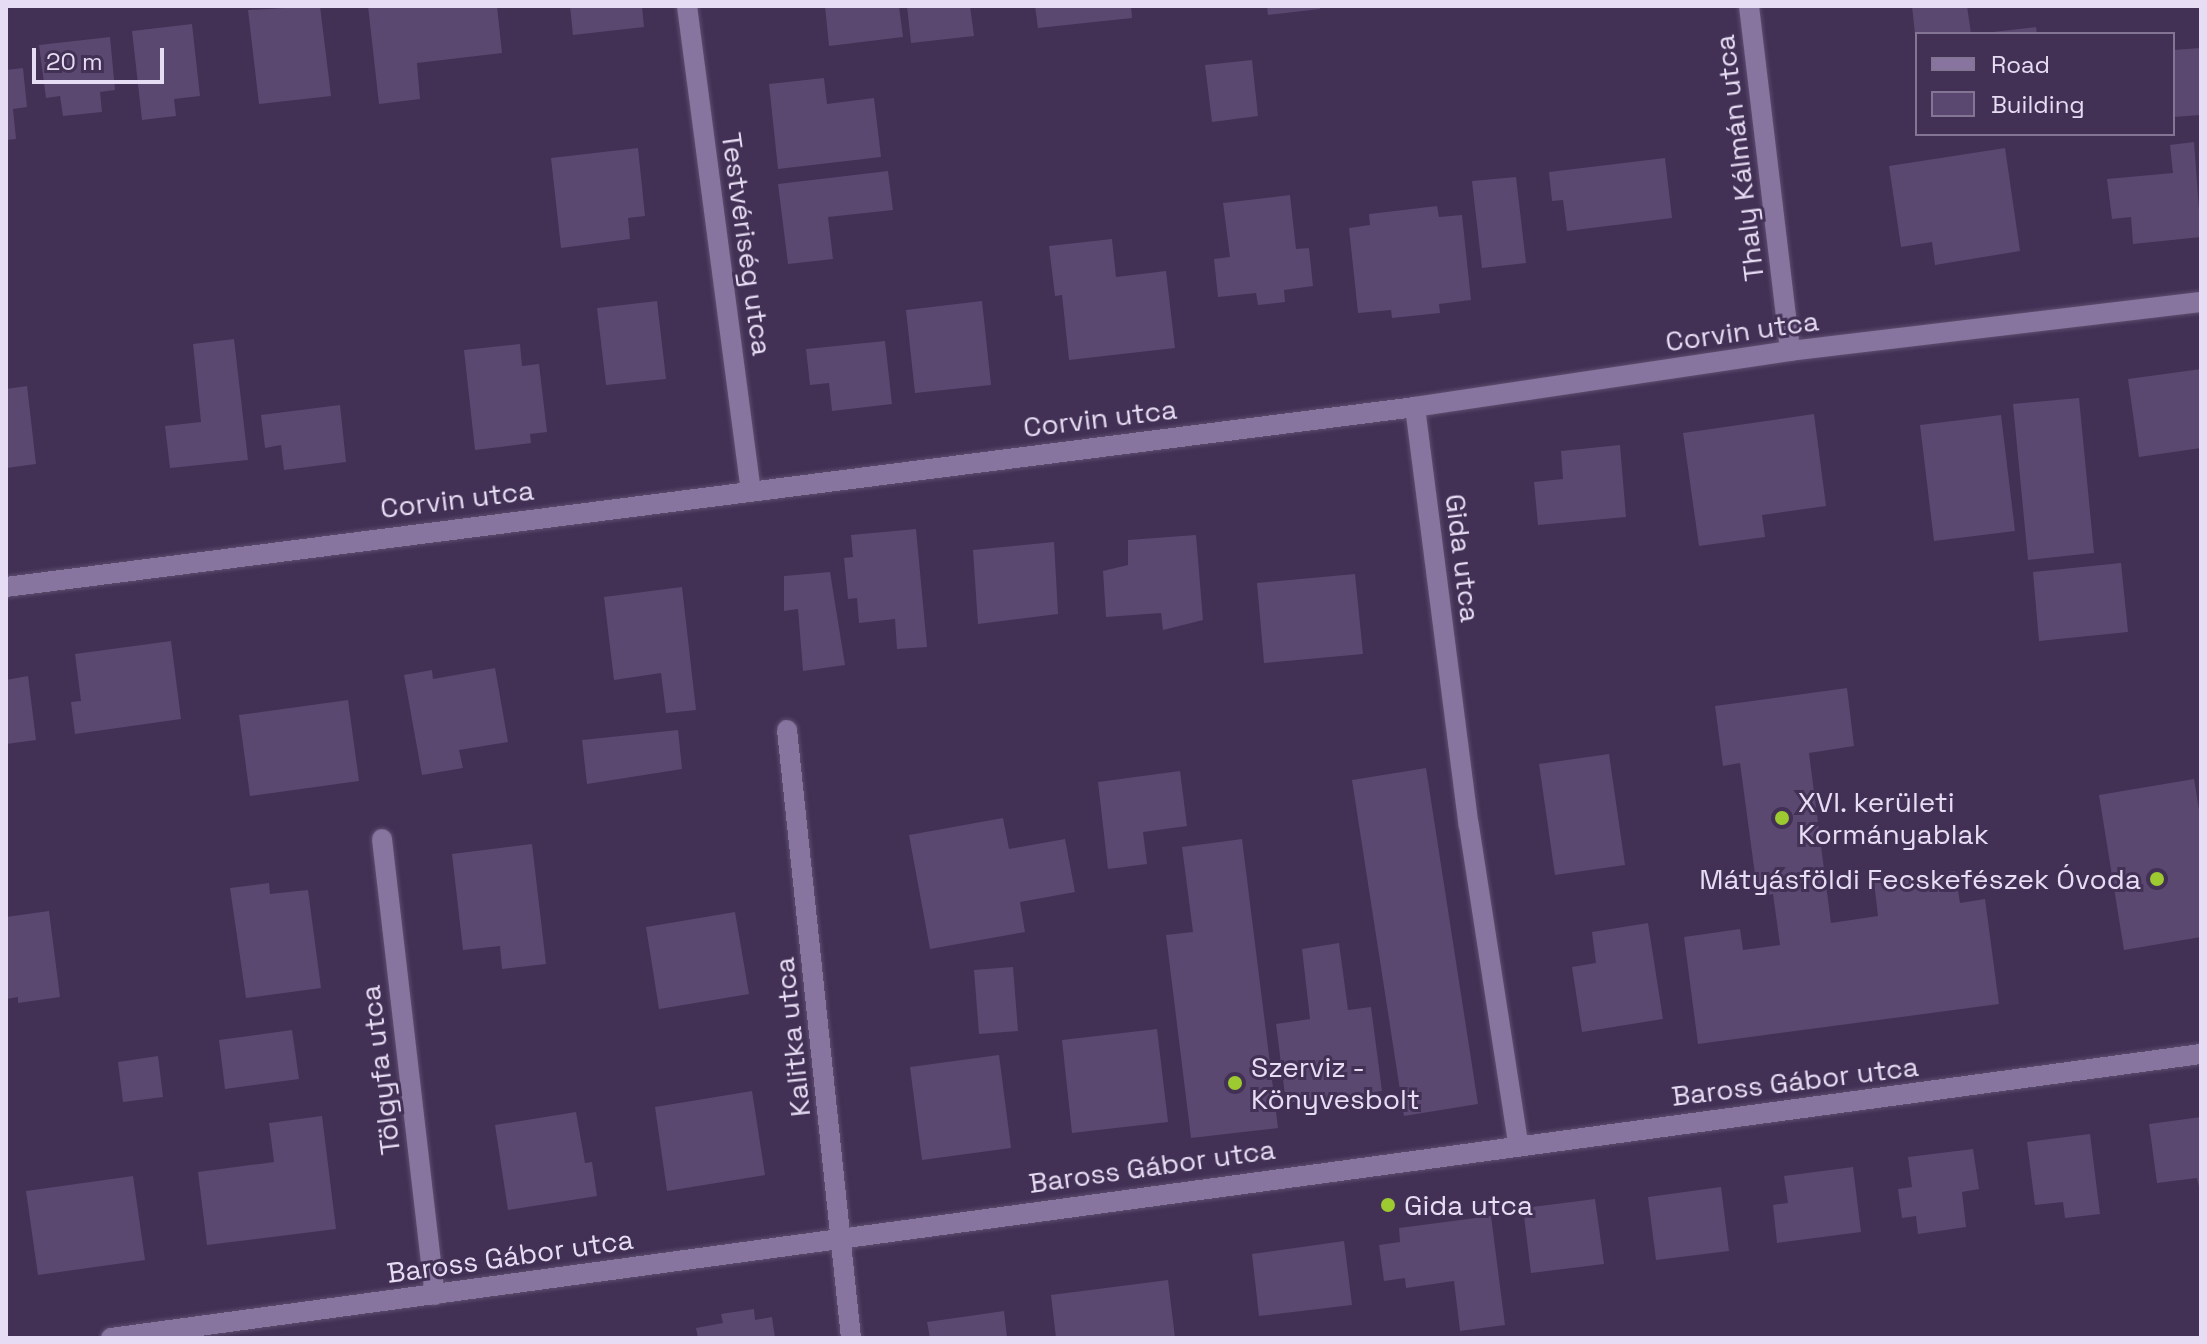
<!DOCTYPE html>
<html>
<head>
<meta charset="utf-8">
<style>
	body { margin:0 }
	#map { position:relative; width:2207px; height:1344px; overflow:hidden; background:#423055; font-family:"Space Grotesk",sans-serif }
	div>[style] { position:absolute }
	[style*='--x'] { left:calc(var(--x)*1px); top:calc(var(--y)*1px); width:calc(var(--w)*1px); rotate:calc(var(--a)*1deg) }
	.building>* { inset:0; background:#5b4870 }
	.roads { filter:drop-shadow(0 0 2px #5d4e6e) drop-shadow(0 0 2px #5d4e6e) }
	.minor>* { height:20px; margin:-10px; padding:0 10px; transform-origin:10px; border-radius:10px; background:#87749f }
	.dots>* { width:22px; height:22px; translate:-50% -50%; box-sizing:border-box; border:4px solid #423055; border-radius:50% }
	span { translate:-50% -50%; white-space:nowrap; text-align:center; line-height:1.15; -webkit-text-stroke:6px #423055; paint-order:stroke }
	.street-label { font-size:28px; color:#e6dcf3 }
	.poi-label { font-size:28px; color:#e6dcf3 }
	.left { translate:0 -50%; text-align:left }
	.right { translate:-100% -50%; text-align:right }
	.frame { position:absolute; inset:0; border:8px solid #e6dcf3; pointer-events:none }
	.legend { position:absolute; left:1915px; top:32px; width:260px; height:104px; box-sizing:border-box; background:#423055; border:2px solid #847594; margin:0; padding:10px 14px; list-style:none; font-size:24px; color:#e6dcf3 }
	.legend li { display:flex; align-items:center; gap:16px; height:40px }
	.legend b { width:40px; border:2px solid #847594 }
	.scale { position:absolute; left:32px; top:48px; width:132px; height:36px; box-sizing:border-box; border:4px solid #e6dcf3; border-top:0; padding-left:10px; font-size:24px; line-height:28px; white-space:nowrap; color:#e6dcf3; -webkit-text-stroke:6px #423055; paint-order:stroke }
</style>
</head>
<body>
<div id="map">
	<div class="building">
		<div style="clip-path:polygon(320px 6px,331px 96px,259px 104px,248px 10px)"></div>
		<div style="clip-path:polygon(368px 6px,497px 6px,502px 53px,417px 63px,420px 99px,379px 104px)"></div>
		<div style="clip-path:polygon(570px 6px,642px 6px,644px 27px,573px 35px)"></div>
		<div style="clip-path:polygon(825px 6px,899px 6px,903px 37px,829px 46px)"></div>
		<div style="clip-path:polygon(907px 6px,970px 6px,974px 36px,911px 43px)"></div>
		<div style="clip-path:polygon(1035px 6px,1131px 6px,1132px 18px,1038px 28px)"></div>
		<div style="clip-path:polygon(1267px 6px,1320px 6px,1320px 9px,1268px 15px)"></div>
		<div style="clip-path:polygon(1912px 6px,1967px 6px,1971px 34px,1915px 34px)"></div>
		<div style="clip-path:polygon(192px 24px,200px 96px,174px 99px,176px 116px,142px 120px,132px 31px)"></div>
		<div style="clip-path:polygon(2036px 27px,2037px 34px,1994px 34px,1993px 32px)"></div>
		<div style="clip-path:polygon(110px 37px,115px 90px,100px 92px,102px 112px,63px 116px,60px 96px,46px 98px,39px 45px)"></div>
		<div style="clip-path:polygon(2201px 48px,2201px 115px,2173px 117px,2173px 50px)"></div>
		<div style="clip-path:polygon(1252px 60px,1258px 116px,1212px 122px,1205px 65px)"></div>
		<div style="clip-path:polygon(23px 68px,27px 107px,13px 109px,16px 139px,6px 140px,6px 70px)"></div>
		<div style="clip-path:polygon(824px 78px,827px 104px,874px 98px,881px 157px,778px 169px,769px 84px)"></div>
		<div style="clip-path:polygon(2194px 142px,2201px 237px,2133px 244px,2131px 217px,2112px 219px,2107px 179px,2173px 173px,2170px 145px)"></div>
		<div style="clip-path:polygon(638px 148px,645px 216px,628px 218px,630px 239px,561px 248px,551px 158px)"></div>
		<div style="clip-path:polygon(2005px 148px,2020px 251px,1935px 265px,1932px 242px,1901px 247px,1889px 166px)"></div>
		<div style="clip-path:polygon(1665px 158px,1672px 218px,1567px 231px,1563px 200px,1552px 201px,1549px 172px)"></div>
		<div style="clip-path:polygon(888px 171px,893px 210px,828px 217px,833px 259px,788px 264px,778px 184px)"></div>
		<div style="clip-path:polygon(1516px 177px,1526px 263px,1482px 268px,1472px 181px)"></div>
		<div style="clip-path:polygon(1290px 195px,1296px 249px,1309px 248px,1313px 286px,1284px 290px,1285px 302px,1258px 305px,1256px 293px,1218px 297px,1214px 259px,1230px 257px,1223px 203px)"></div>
		<div style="clip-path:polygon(1437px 206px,1439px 217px,1462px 215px,1471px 300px,1439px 304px,1440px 313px,1392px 318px,1391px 310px,1358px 313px,1349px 228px,1370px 225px,1369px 214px)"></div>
		<div style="clip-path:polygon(1112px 239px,1116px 277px,1166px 271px,1175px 348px,1069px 360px,1062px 295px,1055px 296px,1049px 246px)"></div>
		<div style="clip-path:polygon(657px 301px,666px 379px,606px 385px,597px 308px)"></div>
		<div style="clip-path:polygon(982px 301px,991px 385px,915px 393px,906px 310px)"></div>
		<div style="clip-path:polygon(234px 339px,248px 460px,170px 468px,165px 426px,201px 422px,193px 344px)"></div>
		<div style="clip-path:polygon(885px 341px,892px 404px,832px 411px,829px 383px,810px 385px,806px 349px)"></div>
		<div style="clip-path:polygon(520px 344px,522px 366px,539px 364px,547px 432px,530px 434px,531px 443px,475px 450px,464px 350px)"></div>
		<div style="clip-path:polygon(2201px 369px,2201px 448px,2139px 457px,2128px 379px)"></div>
		<div style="clip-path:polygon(27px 386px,36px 464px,6px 468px,6px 389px)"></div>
		<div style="clip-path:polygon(2079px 398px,2094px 553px,2028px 560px,2013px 404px)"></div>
		<div style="clip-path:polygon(340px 405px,346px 462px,284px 470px,281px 445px,265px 448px,261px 415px)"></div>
		<div style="clip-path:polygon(1814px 414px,1826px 506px,1762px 515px,1765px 537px,1699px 546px,1683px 433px)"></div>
		<div style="clip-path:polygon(2001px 415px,2015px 531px,1934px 541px,1920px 425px)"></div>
		<div style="clip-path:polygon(1620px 445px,1626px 517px,1538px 525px,1534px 482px,1563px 479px,1561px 451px)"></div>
		<div style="clip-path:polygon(916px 529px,927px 647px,897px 649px,895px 619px,859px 623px,857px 598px,848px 599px,844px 558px,853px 557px,851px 535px)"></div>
		<div style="clip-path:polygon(1196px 535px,1203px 620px,1163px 630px,1161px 613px,1106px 617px,1103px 571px,1128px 565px,1128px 540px)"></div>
		<div style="clip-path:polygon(1054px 542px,1058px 614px,978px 624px,973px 550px)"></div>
		<div style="clip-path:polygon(2121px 563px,2128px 632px,2039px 641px,2033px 572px)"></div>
		<div style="clip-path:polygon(830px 572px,845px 665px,803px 671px,798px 609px,784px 611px,784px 576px)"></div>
		<div style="clip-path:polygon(1355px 574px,1363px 654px,1264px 663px,1257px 583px)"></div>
		<div style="clip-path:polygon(682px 587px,696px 710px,666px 713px,661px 673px,614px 680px,604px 597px)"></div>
		<div style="clip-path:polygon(171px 641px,181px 719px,75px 734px,71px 702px,81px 701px,75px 654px)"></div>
		<div style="clip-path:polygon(495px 668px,508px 742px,459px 750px,463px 768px,422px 775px,404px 675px,432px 670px,433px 679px)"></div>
		<div style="clip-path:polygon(28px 676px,36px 740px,6px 744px,6px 680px)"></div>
		<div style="clip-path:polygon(1847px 688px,1854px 746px,1809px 753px,1831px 923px,1878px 916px,1874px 882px,1955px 871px,1960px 903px,1985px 899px,1999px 1004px,1698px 1044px,1684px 937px,1740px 929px,1743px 950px,1780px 945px,1773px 894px,1758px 897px,1740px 763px,1723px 766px,1715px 706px)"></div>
		<div style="clip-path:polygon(348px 700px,359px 781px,250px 796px,239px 715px)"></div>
		<div style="clip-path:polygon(678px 730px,682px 769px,587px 784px,582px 740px)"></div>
		<div style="clip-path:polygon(1609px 754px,1625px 865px,1555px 875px,1539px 764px)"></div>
		<div style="clip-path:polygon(1426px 768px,1478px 1104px,1404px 1116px,1352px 780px)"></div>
		<div style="clip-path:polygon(1180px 771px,1187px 826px,1143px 832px,1147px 864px,1108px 869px,1098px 782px)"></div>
		<div style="clip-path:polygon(2194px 779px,2201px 822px,2201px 937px,2124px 950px,2099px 795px)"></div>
		<div style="clip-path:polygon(1003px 818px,1009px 849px,1065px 839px,1075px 892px,1020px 902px,1025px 932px,930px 949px,909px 835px)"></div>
		<div style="clip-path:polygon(1242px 839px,1278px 1128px,1191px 1138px,1166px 935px,1193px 932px,1182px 847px)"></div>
		<div style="clip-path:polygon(532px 844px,546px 964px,502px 969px,500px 946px,463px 950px,452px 854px)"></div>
		<div style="clip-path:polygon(269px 883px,270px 894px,308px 890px,321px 988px,246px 998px,230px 888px)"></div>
		<div style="clip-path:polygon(49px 911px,60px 997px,18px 1003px,18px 997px,6px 999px,6px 917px)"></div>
		<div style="clip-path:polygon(735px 912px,749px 994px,659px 1009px,646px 927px)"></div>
		<div style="clip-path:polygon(1648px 923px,1663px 1019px,1582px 1032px,1572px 967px,1596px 963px,1592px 932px)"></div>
		<div style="clip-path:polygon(1339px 943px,1348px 1010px,1371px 1007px,1382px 1091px,1286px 1103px,1276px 1024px,1310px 1019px,1302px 949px)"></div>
		<div style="clip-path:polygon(1013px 967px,1018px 1031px,979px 1034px,974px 970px)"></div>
		<div style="clip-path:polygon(1157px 1029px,1168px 1122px,1072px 1133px,1062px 1040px)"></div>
		<div style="clip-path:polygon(292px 1030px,299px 1079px,225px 1089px,219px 1040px)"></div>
		<div style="clip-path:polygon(999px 1055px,1011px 1148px,922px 1160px,910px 1067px)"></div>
		<div style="clip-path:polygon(158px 1056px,163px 1097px,123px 1102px,118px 1062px)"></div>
		<div style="clip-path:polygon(752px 1091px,765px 1175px,667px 1191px,655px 1107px)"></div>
		<div style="clip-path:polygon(576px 1112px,585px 1163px,592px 1162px,597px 1196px,508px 1210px,495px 1125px)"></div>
		<div style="clip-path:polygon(322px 1116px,336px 1229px,207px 1245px,198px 1172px,274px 1162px,269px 1123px)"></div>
		<div style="clip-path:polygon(2201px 1117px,2201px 1196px,2197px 1178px,2157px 1183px,2149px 1124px)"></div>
		<div style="clip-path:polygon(2090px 1134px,2100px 1214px,2065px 1218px,2063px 1202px,2035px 1205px,2027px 1142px)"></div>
		<div style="clip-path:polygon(1973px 1149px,1979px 1189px,1962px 1192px,1966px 1227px,1918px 1234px,1916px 1216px,1902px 1218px,1898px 1189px,1912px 1187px,1908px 1157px)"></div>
		<div style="clip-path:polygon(1853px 1167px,1861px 1232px,1777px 1243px,1773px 1205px,1788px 1203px,1784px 1176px)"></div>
		<div style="clip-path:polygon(133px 1176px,145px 1260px,38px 1275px,26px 1191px)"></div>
		<div style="clip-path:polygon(1721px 1187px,1729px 1251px,1656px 1260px,1648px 1197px)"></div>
		<div style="clip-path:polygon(1595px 1199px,1604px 1264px,1531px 1273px,1523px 1208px)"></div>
		<div style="clip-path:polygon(1491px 1216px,1505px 1325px,1460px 1331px,1454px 1281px,1406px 1288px,1405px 1278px,1384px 1281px,1379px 1245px,1400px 1242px,1399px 1228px)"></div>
		<div style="clip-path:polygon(1344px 1241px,1352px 1305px,1259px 1316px,1252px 1254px)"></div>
		<div style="clip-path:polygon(1168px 1280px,1175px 1338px,1056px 1338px,1051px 1295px)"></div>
		<div style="clip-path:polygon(754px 1309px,755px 1320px,772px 1317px,775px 1338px,698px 1338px,696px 1328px,723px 1323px,721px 1314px)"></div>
		<div style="clip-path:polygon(1004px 1311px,1007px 1338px,930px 1338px,927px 1322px)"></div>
	</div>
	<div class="roads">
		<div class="minor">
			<div style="--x:687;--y:6;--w:487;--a:82.5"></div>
			<div style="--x:1749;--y:6;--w:347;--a:83.2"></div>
			<div style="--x:1415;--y:407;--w:422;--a:82.7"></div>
			<div style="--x:1469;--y:826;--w:322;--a:81.2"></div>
			<div style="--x:6;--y:587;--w:1420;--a:-7.28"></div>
			<div style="--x:1415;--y:407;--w:379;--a:-8.5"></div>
			<div style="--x:1790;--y:351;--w:414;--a:-6.8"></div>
			<div style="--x:787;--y:730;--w:611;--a:83.99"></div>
			<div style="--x:382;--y:839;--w:459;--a:83.4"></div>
			<div style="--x:111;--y:1338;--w:2109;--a:-7.74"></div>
		</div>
	</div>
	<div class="dots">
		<div style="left:1782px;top:818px;background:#9dca30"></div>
		<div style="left:2157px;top:879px;background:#9dca30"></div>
		<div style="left:1235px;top:1083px;background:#9dca30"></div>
		<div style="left:1388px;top:1205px;background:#9dca30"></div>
	</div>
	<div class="street-label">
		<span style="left:1739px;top:158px;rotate:-97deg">Thaly Kálmán utca</span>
		<span style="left:747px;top:244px;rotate:82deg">Testvériség utca</span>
		<span style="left:1742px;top:331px;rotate:-8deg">Corvin utca</span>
		<span style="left:1100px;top:418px;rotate:-7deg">Corvin utca</span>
		<span style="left:457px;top:499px;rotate:-7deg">Corvin utca</span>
		<span style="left:1463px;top:558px;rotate:83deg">Gida utca</span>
		<span style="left:792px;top:1037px;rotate:-96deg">Kalitka utca</span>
		<span style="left:380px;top:1070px;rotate:-97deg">Tölgyfa utca</span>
		<span style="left:1795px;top:1081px;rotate:-7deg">Baross Gábor utca</span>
		<span style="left:1152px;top:1166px;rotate:-8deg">Baross Gábor utca</span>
		<span style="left:510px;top:1256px;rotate:-8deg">Baross Gábor utca</span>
	</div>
	<div class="poi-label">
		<span class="left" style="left:1798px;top:818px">XVI. kerületi<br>Kormányablak</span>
		<span class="right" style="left:2141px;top:879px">Mátyásföldi Fecskefészek Óvoda</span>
		<span class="left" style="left:1251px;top:1083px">Szerviz -<br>Könyvesbolt</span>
		<span class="left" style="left:1404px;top:1205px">Gida utca</span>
	</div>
	<div class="frame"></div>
	<ul class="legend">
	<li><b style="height:10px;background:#87749f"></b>Road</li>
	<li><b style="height:22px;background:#5b4870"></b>Building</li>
	</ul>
	<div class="scale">20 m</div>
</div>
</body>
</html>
